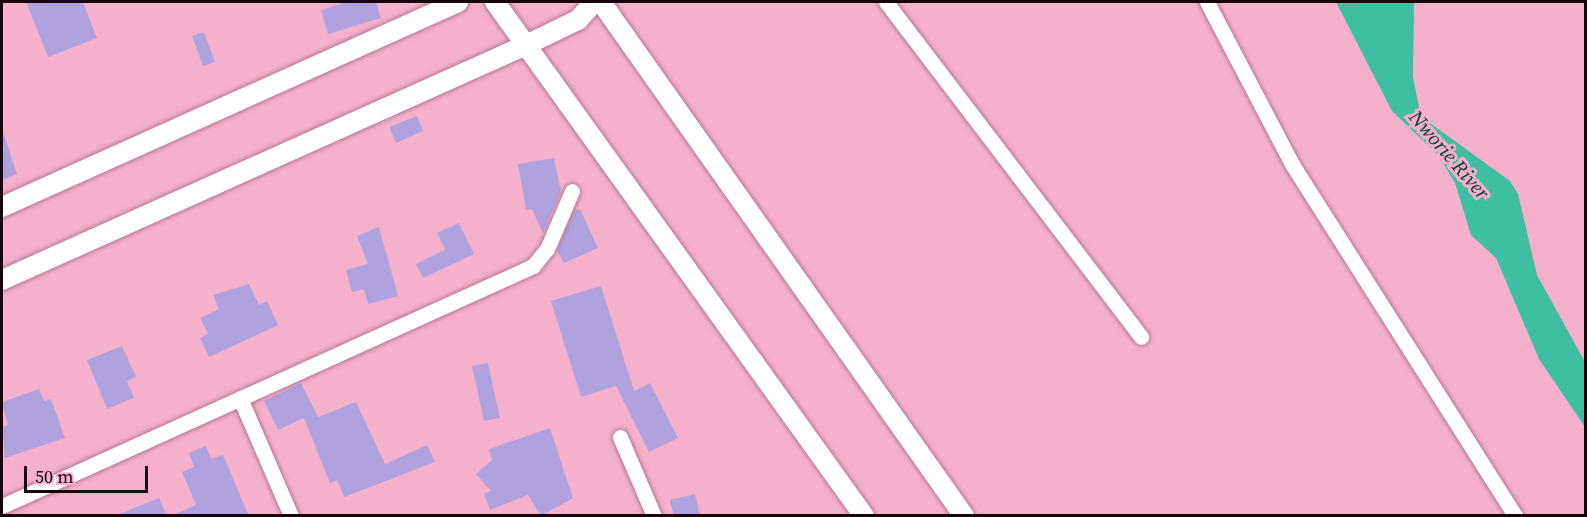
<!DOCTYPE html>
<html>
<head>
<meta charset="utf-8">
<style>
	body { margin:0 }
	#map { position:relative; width:1587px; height:517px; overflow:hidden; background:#f5b1cc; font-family:"Source Serif 4",serif }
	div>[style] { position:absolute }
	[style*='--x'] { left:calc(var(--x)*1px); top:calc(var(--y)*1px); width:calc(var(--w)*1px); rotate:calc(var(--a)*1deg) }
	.water>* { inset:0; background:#3ebfa0 }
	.building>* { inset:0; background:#afa2de }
	.roads { filter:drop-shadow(0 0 2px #b67791) drop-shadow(0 0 2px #b67791) }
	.minor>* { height:15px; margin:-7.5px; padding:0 7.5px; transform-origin:7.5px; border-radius:7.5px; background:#fff }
	.tertiary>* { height:20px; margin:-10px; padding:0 10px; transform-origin:10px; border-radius:10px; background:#fff }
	span { translate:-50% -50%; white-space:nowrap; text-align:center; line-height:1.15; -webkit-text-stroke:6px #f5b1cc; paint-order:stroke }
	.water-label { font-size:20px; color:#003c2f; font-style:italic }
	.frame { position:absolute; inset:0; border:3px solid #19040d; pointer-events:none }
	.scale { position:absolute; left:24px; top:466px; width:124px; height:27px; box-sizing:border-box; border:3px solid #19040d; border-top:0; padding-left:8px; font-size:18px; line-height:21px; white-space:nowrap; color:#19040d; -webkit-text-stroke:4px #f5b1cc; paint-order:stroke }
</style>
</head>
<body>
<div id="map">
	<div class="water">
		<div style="clip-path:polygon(1336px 2px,1414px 2px,1413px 77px,1419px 107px,1430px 123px,1510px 181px,1518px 194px,1537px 275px,1585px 362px,1585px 427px,1539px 359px,1496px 258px,1471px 235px,1455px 183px,1439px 156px,1392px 111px)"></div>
	</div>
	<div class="building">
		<div style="clip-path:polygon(26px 2px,83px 2px,97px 38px,48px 57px)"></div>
		<div style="clip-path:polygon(347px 2px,376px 2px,381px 18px,328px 34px,321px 10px)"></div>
		<div style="clip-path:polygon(204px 32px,215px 62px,203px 66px,192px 36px)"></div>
		<div style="clip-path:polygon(417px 116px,423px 131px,396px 143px,389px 127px)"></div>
		<div style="clip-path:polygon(4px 134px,17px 174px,2px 180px,2px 135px)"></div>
		<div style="clip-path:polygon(554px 158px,561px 192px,543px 233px,532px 209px,526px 210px,518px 164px)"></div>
		<div style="clip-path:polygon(580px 209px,598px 248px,564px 263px,557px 250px,573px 212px)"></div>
		<div style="clip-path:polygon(459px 223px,474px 254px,423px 278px,416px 264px,445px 250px,437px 233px)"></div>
		<div style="clip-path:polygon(379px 227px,398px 296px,368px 304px,364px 289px,352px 292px,346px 270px,368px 264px,357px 236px)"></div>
		<div style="clip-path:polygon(249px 284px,259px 305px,267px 301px,278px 325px,209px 357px,200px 338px,208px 334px,200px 318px,219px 309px,213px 295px)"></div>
		<div style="clip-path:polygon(601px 286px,634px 391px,650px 383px,678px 438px,649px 452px,616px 386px,581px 397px,551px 301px)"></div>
		<div style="clip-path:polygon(122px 346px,136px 377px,127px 381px,134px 398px,107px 409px,87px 360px)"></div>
		<div style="clip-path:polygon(488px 363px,500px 418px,484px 421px,472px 366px)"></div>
		<div style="clip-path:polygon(301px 383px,318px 417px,356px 402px,385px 464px,427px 445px,435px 462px,344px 497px,337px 480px,330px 483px,304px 418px,278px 430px,264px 401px)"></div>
		<div style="clip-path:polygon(39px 389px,44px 401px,51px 399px,65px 438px,5px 458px,2px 427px,8px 425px,2px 402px)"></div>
		<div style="clip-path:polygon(550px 428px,573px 498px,541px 516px,528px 495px,490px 510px,484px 494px,491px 491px,476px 474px,492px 460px,489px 449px)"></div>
		<div style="clip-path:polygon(206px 446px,211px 459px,223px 455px,249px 516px,171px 516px,196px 505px,182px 472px,194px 467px,189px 453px)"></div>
		<div style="clip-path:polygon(695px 494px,700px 516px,674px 516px,670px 500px)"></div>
		<div style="clip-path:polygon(159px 498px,167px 516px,117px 516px,117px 515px)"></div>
	</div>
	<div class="roads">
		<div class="minor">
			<div style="--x:886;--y:2;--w:421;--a:52.7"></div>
			<div style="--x:1207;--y:2;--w:183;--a:62.3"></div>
			<div style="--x:1292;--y:164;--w:417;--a:57.6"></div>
			<div style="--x:240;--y:398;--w:129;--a:66.6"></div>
			<div style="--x:620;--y:437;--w:86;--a:66.7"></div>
			<div style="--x:2;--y:506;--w:583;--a:-24.32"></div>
			<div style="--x:533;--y:266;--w:22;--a:-51"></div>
			<div style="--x:547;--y:249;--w:63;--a:-66.7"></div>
		</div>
		<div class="tertiary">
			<div style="--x:495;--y:2;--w:633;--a:54.33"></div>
			<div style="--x:601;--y:2;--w:629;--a:54.77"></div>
			<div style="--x:2;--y:207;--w:500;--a:-24.2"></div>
			<div style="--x:2;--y:280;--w:574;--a:-24.15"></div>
			<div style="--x:526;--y:45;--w:58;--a:-25.7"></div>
			<div style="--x:578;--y:20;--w:24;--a:-48"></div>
		</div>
	</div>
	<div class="water-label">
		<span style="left:1449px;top:155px;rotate:49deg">Nworie River</span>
	</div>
	<div class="frame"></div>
	<div class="scale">50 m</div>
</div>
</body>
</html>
